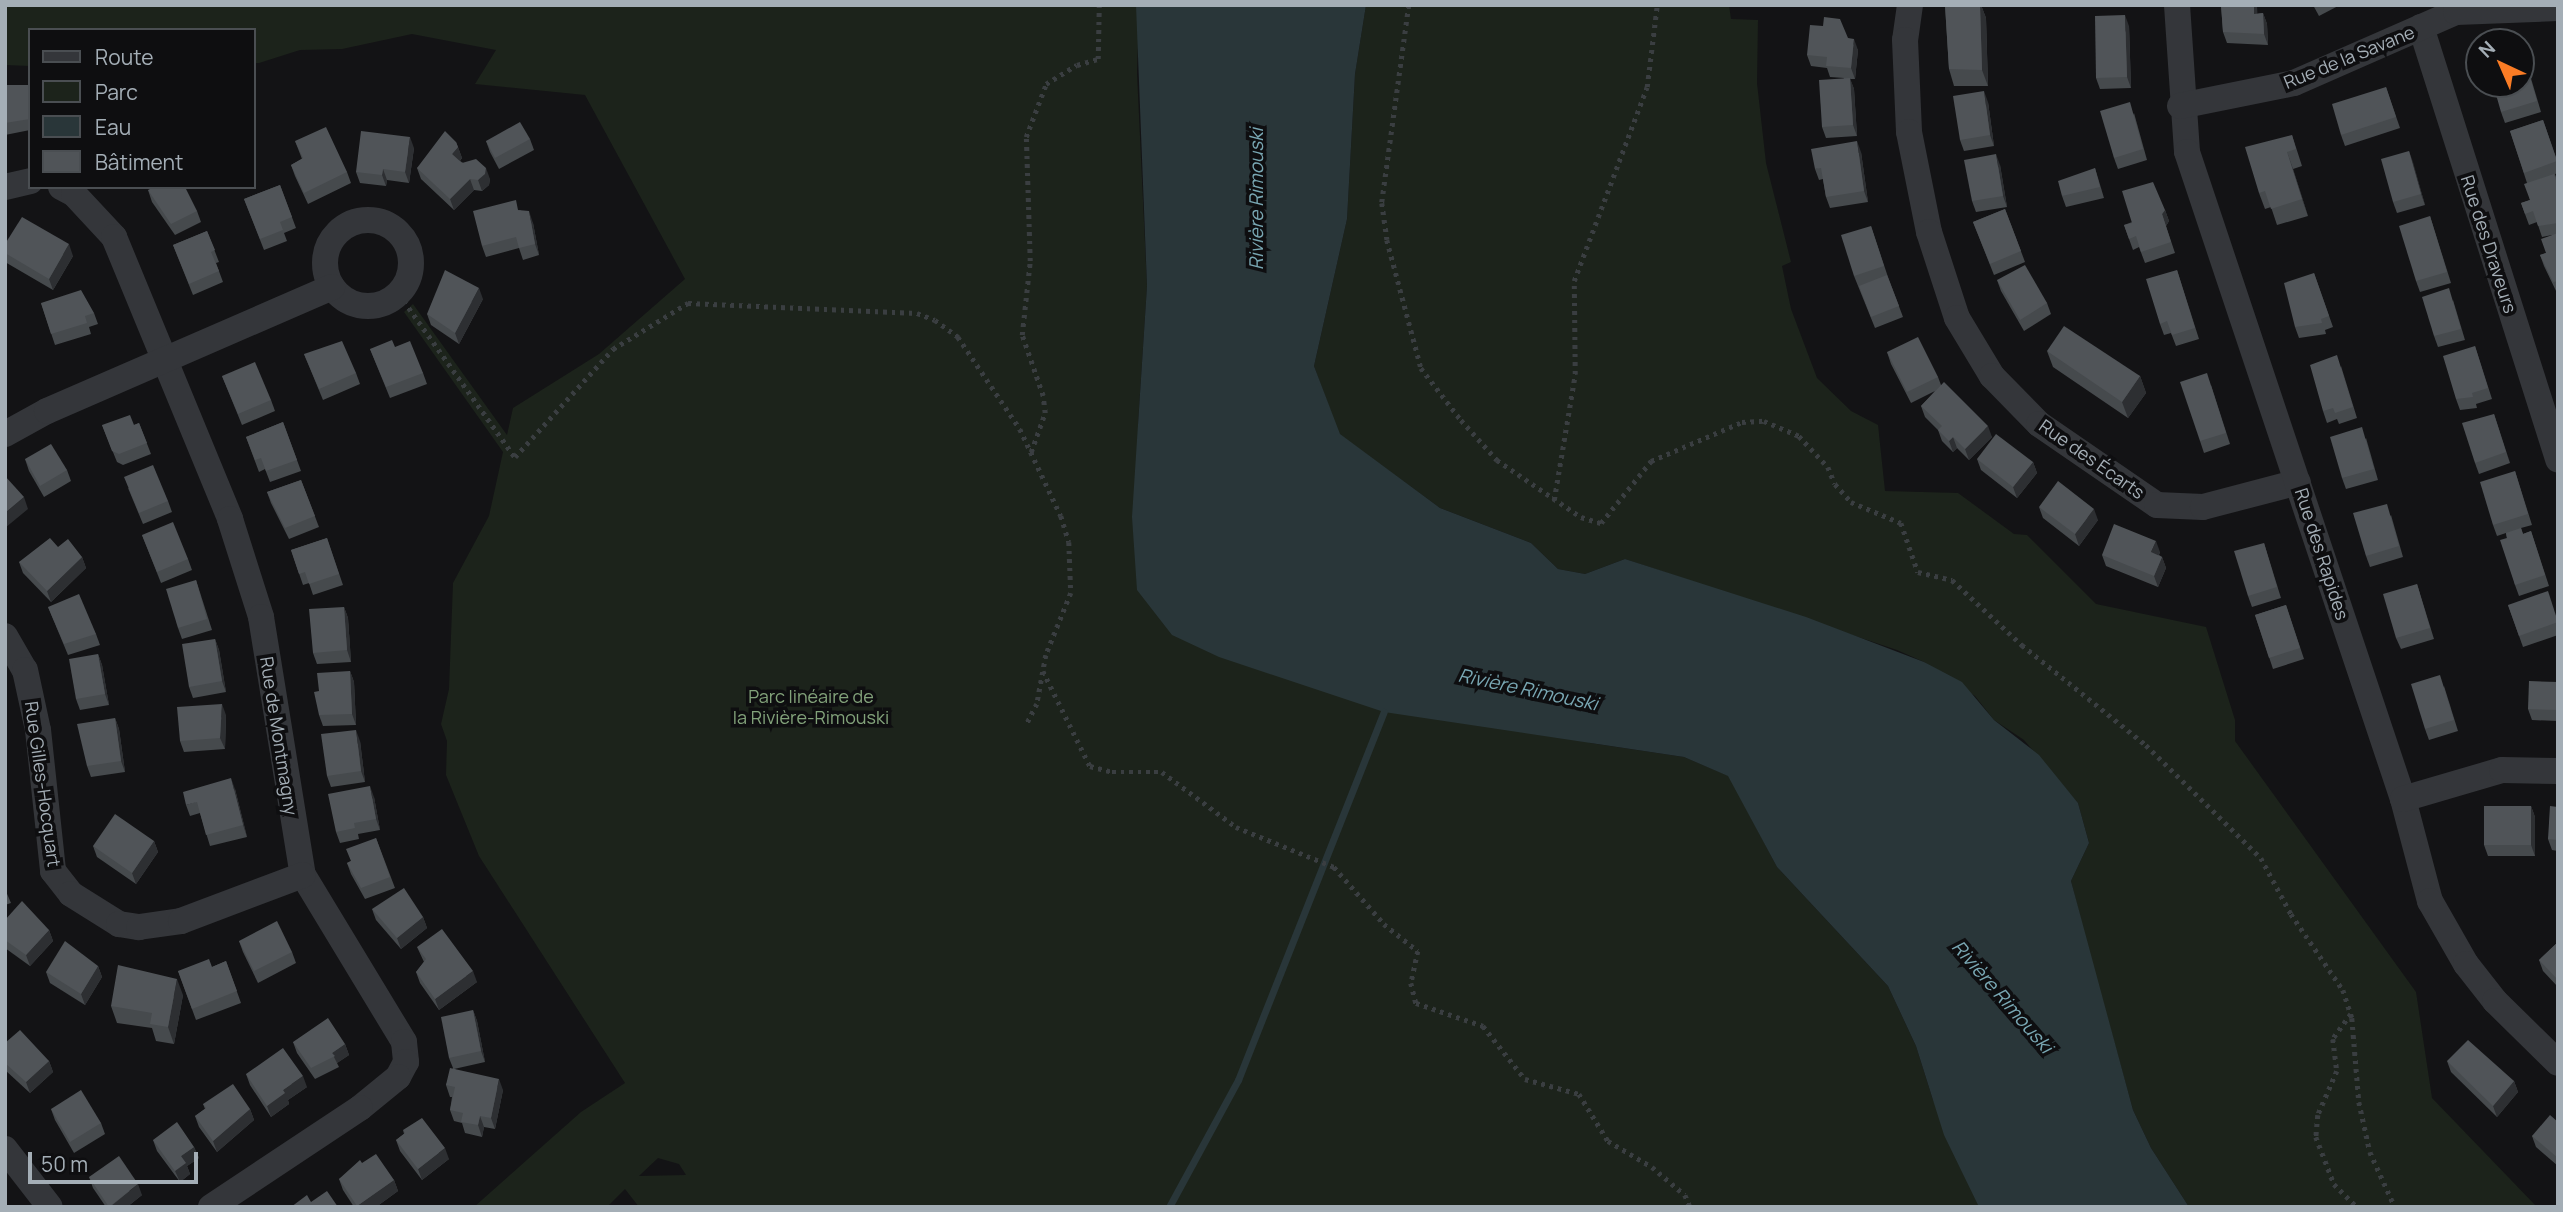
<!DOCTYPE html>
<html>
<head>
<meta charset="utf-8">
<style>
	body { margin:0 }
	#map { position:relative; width:2563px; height:1212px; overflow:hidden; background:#131315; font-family:Manrope,sans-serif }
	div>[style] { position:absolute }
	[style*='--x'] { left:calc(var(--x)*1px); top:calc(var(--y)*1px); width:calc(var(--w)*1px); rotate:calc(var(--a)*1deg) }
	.green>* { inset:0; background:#1c231b }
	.water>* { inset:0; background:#293639 }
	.stream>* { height:7px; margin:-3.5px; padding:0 3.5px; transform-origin:3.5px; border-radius:3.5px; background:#293639 }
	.path>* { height:4.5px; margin-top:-2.25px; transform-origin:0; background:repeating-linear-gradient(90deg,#3a3e41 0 3.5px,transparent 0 8.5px) }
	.street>* { height:26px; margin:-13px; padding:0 13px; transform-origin:13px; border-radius:13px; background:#34363a }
	.street>.ring { margin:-13px; padding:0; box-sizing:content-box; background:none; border:26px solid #34363a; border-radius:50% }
	.wall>* { inset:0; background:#464a4d }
	.shaded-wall>* { inset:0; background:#2d2f32 }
	.building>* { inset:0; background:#505458 }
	span { translate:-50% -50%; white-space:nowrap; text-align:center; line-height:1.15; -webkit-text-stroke:7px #0e0e10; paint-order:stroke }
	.street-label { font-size:18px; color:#a4aeb6 }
	.park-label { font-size:18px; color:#82a27a }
	.water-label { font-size:19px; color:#79a7b3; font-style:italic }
	.frame { position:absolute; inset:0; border:7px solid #a4aeb6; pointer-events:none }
	.legend { position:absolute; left:28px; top:28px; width:228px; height:161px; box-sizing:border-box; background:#0e0e10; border:2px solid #4a4e52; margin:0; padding:9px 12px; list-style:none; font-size:21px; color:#a4aeb6 }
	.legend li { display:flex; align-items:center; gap:14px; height:35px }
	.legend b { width:35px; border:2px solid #4a4e52 }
	.north { position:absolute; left:2465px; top:28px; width:70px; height:70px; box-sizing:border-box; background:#0e0e10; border:2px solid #4a4e52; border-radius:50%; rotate:316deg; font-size:19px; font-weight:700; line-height:28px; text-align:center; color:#a4aeb6 }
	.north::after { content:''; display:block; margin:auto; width:24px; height:32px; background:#fa7c25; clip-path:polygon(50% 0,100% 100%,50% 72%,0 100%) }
	.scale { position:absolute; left:28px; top:1152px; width:170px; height:32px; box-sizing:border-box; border:4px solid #a4aeb6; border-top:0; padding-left:9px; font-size:21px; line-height:24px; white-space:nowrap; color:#a4aeb6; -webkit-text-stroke:5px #0e0e10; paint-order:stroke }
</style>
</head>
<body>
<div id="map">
	<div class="green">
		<div style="clip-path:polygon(evenodd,5px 5px,1139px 5px,1137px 73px,1147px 286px,1138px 424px,1590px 743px,1684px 757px,1729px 776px,1777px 867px,1888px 986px,1916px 1046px,1933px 1100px,1987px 1207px,639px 1207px,625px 1189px,607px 1207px,474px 1207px,581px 1112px,625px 1083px,479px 856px,446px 775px,447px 741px,441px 724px,449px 689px,453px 583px,489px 516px,503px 452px,404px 312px,413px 304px,507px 435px,513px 408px,599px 354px,685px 279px,585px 95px,475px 84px,496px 50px,412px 34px,342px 49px,300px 50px,259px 63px,254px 63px,254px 30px,30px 30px,30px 66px,5px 65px,5px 5px,658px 1158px,679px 1164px,686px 1175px,639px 1176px,658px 1158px)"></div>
		<div style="clip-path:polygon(1366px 5px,1729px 5px,1731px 19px,1758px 20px,1757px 83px,1766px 163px,1791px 262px,1782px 266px,1791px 309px,1817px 378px,1851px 411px,1878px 425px,1885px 491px,1958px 493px,2014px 534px,2027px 535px,2096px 604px,2206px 627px,2235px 720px,2235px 741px,2416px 992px,2432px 1098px,2537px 1207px,2189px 1207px,2151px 1148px,2133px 1110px,2087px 944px,2071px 881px,2089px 843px,2078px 803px,2024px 740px,1994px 720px,1975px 696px,1924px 662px,1897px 650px,1625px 559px,1585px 574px,1558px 569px,1531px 543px,1440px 508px,1339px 434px,1314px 366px,1347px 219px,1355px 74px)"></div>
	</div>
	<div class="water">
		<div style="clip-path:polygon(1136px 5px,1366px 5px,1355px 74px,1347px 219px,1314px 366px,1340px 434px,1440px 508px,1531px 543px,1558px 569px,1585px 574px,1625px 559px,1806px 617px,1924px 662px,1962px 682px,1994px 720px,2039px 755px,2078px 803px,2089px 843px,2071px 881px,2133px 1110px,2151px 1148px,2189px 1207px,1979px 1207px,1944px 1135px,1916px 1046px,1888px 986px,1777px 867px,1728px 776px,1684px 757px,1384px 712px,1219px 657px,1172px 635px,1137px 590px,1132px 517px,1147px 286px)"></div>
	</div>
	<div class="stream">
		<div style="--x:1169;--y:1207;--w:145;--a:-61.5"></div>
		<div style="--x:1238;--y:1080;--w:396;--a:-68.4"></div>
	</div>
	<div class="path">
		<div style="--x:1409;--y:5;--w:200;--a:97.8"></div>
		<div style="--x:1382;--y:203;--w:37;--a:82"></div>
		<div style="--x:1387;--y:240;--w:132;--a:75.1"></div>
		<div style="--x:1421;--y:368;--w:66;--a:52.4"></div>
		<div style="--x:1461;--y:420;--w:54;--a:48"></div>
		<div style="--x:1497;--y:460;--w:102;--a:34.2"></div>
		<div style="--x:1581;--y:517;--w:21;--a:17"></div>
		<div style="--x:1601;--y:523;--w:80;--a:-51.1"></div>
		<div style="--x:1651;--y:461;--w:99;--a:-23.2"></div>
		<div style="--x:1742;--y:422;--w:22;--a:-3"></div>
		<div style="--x:1764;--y:421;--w:38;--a:23"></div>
		<div style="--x:1799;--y:436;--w:42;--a:46.9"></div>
		<div style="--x:1828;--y:467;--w:18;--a:68"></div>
		<div style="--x:1835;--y:484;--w:24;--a:48"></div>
		<div style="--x:1851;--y:502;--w:54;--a:22.8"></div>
		<div style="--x:1901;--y:523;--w:52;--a:70.9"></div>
		<div style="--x:1918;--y:572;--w:35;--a:13"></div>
		<div style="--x:1952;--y:580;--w:96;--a:42.9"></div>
		<div style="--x:2022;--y:645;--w:159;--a:38.9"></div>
		<div style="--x:2146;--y:745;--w:161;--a:44.5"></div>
		<div style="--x:2261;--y:858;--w:64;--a:61.8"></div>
		<div style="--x:2291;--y:914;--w:92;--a:55.6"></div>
		<div style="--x:2343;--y:990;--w:29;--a:72"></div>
		<div style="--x:2352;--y:1018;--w:84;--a:85.2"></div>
		<div style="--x:2359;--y:1102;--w:51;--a:77.6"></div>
		<div style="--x:2370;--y:1152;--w:60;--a:65.6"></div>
		<div style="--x:399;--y:294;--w:200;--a:54.6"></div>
		<div style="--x:515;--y:457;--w:146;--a:-47.8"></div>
		<div style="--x:613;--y:349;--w:88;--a:-31.5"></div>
		<div style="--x:688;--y:303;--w:229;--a:2.5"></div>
		<div style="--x:917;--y:313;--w:19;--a:21"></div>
		<div style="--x:935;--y:320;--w:29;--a:36"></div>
		<div style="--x:958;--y:337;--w:111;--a:56"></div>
		<div style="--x:1020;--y:429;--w:96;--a:64.8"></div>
		<div style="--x:1061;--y:516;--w:27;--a:73"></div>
		<div style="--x:1069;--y:542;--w:51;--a:87.8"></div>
		<div style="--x:1071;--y:593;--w:67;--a:112"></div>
		<div style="--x:1046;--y:655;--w:50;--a:100.4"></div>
		<div style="--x:1037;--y:704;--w:25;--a:117"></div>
		<div style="--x:1031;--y:452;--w:41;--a:-70.3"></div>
		<div style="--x:1045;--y:413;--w:17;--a:-97"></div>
		<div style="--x:1043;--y:396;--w:65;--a:-109"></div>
		<div style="--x:1022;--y:335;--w:74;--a:-83.8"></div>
		<div style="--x:1030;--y:261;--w:124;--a:-91.8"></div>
		<div style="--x:1026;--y:137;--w:57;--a:-69.3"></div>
		<div style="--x:1046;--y:84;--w:36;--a:-32"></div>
		<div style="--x:1077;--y:65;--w:22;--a:-16"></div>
		<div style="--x:1098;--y:59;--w:54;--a:-88.9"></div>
		<div style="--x:1554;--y:500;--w:128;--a:-80.5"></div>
		<div style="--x:1575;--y:374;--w:93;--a:-90.6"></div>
		<div style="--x:1574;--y:281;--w:207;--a:-69.4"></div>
		<div style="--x:1647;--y:87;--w:83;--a:-83"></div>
		<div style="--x:1043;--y:671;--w:106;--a:63.7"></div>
		<div style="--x:1090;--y:766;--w:23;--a:15"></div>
		<div style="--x:1112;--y:772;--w:50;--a:0"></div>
		<div style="--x:1162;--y:772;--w:92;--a:36.6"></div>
		<div style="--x:1236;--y:827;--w:106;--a:22.2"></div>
		<div style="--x:1334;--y:867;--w:76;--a:48.7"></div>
		<div style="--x:1384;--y:924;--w:43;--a:38.5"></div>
		<div style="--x:1418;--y:951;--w:33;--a:102"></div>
		<div style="--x:1411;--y:983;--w:21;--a:76"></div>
		<div style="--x:1416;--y:1003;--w:71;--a:18.9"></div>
		<div style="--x:1483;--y:1026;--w:68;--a:51.6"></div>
		<div style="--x:1525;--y:1079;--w:56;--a:15.5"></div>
		<div style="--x:1579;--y:1094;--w:55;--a:58.3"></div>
		<div style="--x:1608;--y:1141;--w:51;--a:30.6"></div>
		<div style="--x:1652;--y:1167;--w:43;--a:40.3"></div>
		<div style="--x:1685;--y:1195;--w:13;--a:67"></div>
		<div style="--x:2351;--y:1014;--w:31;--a:126"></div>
		<div style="--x:2333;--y:1039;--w:32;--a:83"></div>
		<div style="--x:2337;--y:1071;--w:48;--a:113.4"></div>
		<div style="--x:2318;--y:1115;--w:22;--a:95"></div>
		<div style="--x:2316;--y:1137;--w:50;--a:69"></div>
		<div style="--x:2334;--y:1184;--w:33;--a:45"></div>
	</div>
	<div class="street">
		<div style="--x:1910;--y:5;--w:35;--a:98"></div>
		<div style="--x:1905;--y:40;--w:92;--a:87.5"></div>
		<div style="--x:1909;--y:132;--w:102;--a:78.7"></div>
		<div style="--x:1929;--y:232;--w:90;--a:72"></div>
		<div style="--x:1957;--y:318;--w:68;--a:58.9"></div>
		<div style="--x:1992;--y:376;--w:67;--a:45.6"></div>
		<div style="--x:2039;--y:424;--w:143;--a:34.5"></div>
		<div style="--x:2157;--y:505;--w:46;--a:2.5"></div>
		<div style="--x:2203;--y:507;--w:98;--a:-14.7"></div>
		<div style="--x:2177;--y:5;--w:147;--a:86.1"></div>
		<div style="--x:2187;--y:152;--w:682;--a:71.54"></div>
		<div style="--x:2403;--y:799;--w:106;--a:75.2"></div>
		<div style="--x:2430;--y:901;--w:73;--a:60.3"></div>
		<div style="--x:2466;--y:964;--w:47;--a:51.9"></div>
		<div style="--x:2495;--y:1001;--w:88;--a:44.5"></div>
		<div style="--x:2421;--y:27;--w:454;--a:72.4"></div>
		<div style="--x:2180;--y:106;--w:116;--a:-11.4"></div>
		<div style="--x:2294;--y:83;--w:177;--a:-23.7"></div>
		<div style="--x:2456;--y:12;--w:102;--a:-2.2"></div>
		<div style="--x:5;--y:187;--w:26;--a:-13"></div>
		<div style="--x:61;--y:187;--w:15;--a:28"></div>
		<div style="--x:74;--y:194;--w:59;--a:47.1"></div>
		<div style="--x:114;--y:237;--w:305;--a:67.6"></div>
		<div style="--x:230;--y:519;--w:103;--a:72.4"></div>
		<div style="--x:261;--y:617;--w:261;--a:80.8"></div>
		<div style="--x:303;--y:875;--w:195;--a:58.8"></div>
		<div style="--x:404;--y:1042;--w:20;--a:84"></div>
		<div style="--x:406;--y:1062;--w:17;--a:118"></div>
		<div style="--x:398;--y:1077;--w:49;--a:140.8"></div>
		<div style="--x:360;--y:1108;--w:179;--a:146.4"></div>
		<div class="ring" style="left:325px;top:220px;width:60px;height:60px"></div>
		<div style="--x:5;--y:434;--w:48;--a:-28.7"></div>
		<div style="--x:47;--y:411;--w:311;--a:-23.5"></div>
		<div style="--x:5;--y:636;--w:39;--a:60"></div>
		<div style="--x:25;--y:670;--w:61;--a:77.8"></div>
		<div style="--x:38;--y:730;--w:142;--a:83.9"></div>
		<div style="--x:53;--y:871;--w:29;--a:52"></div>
		<div style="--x:71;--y:894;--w:57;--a:32"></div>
		<div style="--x:119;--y:924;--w:20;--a:9"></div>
		<div style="--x:139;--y:927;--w:42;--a:-8.1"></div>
		<div style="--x:181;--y:921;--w:130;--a:-20.7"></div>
		<div style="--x:2403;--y:799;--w:103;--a:-16.3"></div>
		<div style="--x:2502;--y:770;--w:56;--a:1"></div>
		<div style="--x:5;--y:1149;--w:73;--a:52.2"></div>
	</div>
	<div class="wall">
		<div style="clip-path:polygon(1945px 5px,1981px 5px,1986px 18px,1988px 86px,1954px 86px,1949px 69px)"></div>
		<div style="clip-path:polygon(2094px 5px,2130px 5px,2130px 7px,2094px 7px)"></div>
		<div style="clip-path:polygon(2221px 5px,2257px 5px,2257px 14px,2263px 13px,2267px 24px,2268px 45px,2227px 43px,2223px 32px)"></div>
		<div style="clip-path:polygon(2313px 5px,2340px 5px,2319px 16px)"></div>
		<div style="clip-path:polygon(2129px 26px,2131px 88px,2100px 89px,2096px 78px)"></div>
		<div style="clip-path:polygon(1848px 38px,1858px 50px,1855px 79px,1850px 79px,1854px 89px,1857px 136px,1826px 138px,1822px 127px,1844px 78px,1830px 77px,1827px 68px,1811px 66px,1807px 55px)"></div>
		<div style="clip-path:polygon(2524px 55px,2541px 112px,2505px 123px,2501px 112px)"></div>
		<div style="clip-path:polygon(5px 85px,30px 85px,30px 130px,5px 135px)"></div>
		<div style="clip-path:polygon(2386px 87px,2400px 128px,2345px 146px,2341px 135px)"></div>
		<div style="clip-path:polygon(1988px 102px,1994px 146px,1964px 151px,1960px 140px)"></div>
		<div style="clip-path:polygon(2134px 113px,2147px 160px,2118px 169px,2114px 158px)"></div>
		<div style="clip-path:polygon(2543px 120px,2558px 163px,2558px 173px,2555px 174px,2558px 183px,2557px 293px,2544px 266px,2540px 255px,2546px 253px,2552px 235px,2542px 237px,2537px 222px,2529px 225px,2521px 203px,2530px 200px,2527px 183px,2510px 131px)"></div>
		<div style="clip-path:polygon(2292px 135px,2302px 166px,2293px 169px,2308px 216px,2277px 225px,2271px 207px,2265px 209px,2259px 193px)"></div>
		<div style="clip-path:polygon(530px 139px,534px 150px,499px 169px,490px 152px,486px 141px)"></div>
		<div style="clip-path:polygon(295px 141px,347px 172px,351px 183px,308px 204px,295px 176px,291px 165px,302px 159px)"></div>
		<div style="clip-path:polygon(456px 142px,462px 158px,460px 161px,490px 179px,489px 185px,482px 191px,474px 190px,454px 210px,421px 179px,417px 168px)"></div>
		<div style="clip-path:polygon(414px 148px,409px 183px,387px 180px,386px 186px,360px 183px,356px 172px)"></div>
		<div style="clip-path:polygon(2409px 151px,2425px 205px,2397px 213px,2393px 202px)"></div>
		<div style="clip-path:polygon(1861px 152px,1868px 202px,1830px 208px,1826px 197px,1823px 179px,1819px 180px,1815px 169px)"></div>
		<div style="clip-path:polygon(2000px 165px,2007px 207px,1976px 212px,1972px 201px)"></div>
		<div style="clip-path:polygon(2095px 168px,2104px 198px,2066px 207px,2062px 196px)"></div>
		<div style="clip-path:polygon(280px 185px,296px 228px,284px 233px,287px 241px,264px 250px,244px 199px)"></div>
		<div style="clip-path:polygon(148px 190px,197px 211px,201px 222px,175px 235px,152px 202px)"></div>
		<div style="clip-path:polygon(2005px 209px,2025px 262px,1994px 275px,1973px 222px)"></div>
		<div style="clip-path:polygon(520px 210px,533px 223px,539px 255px,523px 260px,519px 248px,486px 257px,482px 246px)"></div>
		<div style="clip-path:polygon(2165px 210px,2169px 221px,2166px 226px,2175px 253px,2145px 263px,2139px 247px,2133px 250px,2124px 225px)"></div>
		<div style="clip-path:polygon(2430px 216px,2451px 283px,2420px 292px,2416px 281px)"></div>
		<div style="clip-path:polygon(1871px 226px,1888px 277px,1903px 317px,1875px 328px,1854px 276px)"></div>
		<div style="clip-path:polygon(207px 231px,219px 262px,216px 263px,223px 282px,193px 295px,173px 245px)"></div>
		<div style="clip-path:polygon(5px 244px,73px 256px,53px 290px,5px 262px)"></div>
		<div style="clip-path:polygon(2177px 270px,2199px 339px,2176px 346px,2171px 333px,2164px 335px,2160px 324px)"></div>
		<div style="clip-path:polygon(2314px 273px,2333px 327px,2325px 330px,2326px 334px,2299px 338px,2295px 327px)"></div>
		<div style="clip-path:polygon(1997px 280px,2047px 303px,2051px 314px,2024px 331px,2001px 291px)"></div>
		<div style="clip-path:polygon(483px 299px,459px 344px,431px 325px,427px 314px)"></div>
		<div style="clip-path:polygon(2453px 300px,2465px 340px,2438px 347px,2434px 336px)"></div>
		<div style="clip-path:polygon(41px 303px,94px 313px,98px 324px,89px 327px,91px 334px,55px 345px)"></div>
		<div style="clip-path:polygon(2475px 346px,2492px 399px,2476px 404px,2477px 408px,2460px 410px,2456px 399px)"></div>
		<div style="clip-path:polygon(395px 347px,423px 373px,427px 384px,390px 398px,370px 349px)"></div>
		<div style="clip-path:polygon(2047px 351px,2140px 376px,2146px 393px,2128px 418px,2053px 367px)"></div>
		<div style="clip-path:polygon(1887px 352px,1938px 377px,1941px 385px,1992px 437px,1969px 460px,1957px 448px,1953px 452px,1942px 441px,1938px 430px,1925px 417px,1921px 406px,1935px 391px,1911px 403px,1891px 364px)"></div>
		<div style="clip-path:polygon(304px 354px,356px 373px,360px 384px,323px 400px)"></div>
		<div style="clip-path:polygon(2341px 366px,2357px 418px,2339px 424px,2337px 419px,2327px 423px,2323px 411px)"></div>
		<div style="clip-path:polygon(222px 376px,271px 400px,275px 411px,242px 425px)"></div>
		<div style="clip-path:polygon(2211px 385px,2230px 444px,2204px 453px,2200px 441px)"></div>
		<div style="clip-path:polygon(2494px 414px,2510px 463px,2479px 474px,2475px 463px)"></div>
		<div style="clip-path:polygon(283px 422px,301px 471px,270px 482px,265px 469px,259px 472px,246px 437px)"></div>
		<div style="clip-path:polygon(139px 423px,151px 454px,123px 465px,117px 462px,102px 425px,134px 425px)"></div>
		<div style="clip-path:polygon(2366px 438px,2378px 480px,2346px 489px,2342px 478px)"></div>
		<div style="clip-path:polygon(25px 459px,67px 470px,71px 481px,44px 497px,29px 471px)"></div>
		<div style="clip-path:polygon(1977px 459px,2033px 462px,2037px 473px,2017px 498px,1981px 470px)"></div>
		<div style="clip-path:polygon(2515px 471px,2532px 525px,2521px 528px,2523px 534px,2531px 531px,2549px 586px,2519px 596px,2515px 585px,2506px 533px,2497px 536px,2493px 525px)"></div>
		<div style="clip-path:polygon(301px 480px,319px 527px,289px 539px,271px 503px,267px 492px)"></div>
		<div style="clip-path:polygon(128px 488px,168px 501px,172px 512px,143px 524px)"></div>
		<div style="clip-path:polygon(2039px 507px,2098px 520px,2079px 546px,2043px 518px)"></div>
		<div style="clip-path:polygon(2391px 515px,2403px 557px,2370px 567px,2366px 556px)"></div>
		<div style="clip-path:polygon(142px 535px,188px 559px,192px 570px,161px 583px)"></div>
		<div style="clip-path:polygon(327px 538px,343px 585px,313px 595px,309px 583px,303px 585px,291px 550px)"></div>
		<div style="clip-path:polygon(2264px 543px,2281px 598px,2252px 607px,2248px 596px)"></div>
		<div style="clip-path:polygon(58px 547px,82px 557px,86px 568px,51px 602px,23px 573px,19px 562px)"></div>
		<div style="clip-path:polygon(2160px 552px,2159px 555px,2162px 557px,2166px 568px,2158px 587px,2106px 566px,2102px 555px)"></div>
		<div style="clip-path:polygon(196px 580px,212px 630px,182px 639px,178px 628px)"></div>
		<div style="clip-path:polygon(2417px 584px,2434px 639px,2401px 649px,2396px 638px)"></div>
		<div style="clip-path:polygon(2286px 605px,2304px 659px,2273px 669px,2255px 615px)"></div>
		<div style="clip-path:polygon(2508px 605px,2558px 620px,2558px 635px,2523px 647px)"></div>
		<div style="clip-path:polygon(48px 607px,96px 634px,100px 645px,68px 655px)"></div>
		<div style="clip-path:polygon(344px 607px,348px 618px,351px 662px,317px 664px,313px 653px)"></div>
		<div style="clip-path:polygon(215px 639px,219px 650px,226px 692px,193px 698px,189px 687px)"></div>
		<div style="clip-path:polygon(98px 654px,102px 665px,109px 705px,80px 710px,76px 699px)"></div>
		<div style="clip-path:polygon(350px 671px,354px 682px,356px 725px,323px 726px,319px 715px,319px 691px)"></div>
		<div style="clip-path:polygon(2558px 682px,2558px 721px,2532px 720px,2528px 709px)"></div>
		<div style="clip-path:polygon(2444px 686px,2458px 731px,2429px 740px,2425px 729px)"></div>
		<div style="clip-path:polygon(226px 715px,225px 749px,184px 752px,180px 741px)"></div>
		<div style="clip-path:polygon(115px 718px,119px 729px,125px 772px,91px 777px,87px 766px)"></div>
		<div style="clip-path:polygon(360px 741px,365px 782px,331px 787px,327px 776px)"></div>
		<div style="clip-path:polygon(235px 789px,247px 837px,210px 846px,200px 813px,190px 816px,186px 805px)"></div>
		<div style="clip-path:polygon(374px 797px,380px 830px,358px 834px,359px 839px,340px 843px,336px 832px)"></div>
		<div style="clip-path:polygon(2531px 806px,2535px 817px,2535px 856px,2488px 856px,2484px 845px)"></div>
		<div style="clip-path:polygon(2558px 807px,2558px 851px,2552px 850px,2548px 839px)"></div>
		<div style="clip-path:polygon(376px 838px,395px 888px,365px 899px,351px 874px,347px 863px,351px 861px)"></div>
		<div style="clip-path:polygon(154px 841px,158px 852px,136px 884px,97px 857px,93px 846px)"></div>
		<div style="clip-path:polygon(5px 889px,11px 903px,5px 905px)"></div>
		<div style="clip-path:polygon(372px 909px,423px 917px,427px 928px,401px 949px,376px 920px)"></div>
		<div style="clip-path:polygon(5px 920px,49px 930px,53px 941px,30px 966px,5px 948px)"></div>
		<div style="clip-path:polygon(239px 941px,292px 952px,296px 963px,258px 983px,243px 952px)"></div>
		<div style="clip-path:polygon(2558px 942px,2558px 987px,2543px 971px,2539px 960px)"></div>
		<div style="clip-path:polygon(417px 947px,477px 982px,439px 1010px,420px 983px,416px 972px,424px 962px)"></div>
		<div style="clip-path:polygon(226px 961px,241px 1003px,196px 1020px,178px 971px,212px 967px)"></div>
		<div style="clip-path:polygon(98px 966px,102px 977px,85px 1005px,50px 983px,46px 972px)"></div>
		<div style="clip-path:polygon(183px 995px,174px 1044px,156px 1041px,152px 1028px,117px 1023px,111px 1006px)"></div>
		<div style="clip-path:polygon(473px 1010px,477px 1021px,485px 1062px,454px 1069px,503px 1090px,495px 1129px,484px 1127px,482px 1137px,465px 1133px,462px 1123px,454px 1121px,450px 1110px,452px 1097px,450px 1097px,446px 1085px,453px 1068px,449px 1058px)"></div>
		<div style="clip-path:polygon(293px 1042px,345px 1044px,349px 1055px,337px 1063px,339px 1067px,315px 1079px,297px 1053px)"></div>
		<div style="clip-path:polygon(5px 1043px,49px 1061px,53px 1072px,30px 1093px,5px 1070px)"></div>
		<div style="clip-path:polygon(2447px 1061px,2514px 1081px,2518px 1092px,2497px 1117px,2451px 1072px)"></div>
		<div style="clip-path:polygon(246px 1074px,307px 1087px,288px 1100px,289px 1104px,271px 1117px,250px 1085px)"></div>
		<div style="clip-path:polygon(203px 1104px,250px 1109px,254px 1120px,217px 1152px,199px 1127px,195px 1116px,205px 1109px)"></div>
		<div style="clip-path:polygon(51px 1109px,101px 1123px,105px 1134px,74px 1153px,55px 1120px)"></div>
		<div style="clip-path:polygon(2558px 1122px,2558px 1166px,2536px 1147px,2532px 1136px)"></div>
		<div style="clip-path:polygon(403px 1130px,449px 1159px,422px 1180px,400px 1151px,396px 1140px,404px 1134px)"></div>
		<div style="clip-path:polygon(153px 1140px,194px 1147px,199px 1158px,187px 1166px,190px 1174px,180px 1182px,157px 1151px)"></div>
		<div style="clip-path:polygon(362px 1163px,394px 1180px,398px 1191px,376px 1207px,354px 1207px,343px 1190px,339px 1179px)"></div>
		<div style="clip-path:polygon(89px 1177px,142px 1195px,127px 1207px,106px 1207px,93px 1188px)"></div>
	</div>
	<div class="shaded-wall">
		<div style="clip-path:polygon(1980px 5px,1981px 5px,1986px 18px,1988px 86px,1982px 70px)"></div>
		<div style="clip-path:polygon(2254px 5px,2257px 5px,2258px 25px,2254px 14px)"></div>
		<div style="clip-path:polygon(2263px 13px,2267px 24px,2268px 45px,2264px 34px)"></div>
		<div style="clip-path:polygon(2125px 15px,2129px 26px,2131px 88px,2127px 77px)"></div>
		<div style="clip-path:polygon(1854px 39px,1858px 50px,1855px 79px,1851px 68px)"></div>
		<div style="clip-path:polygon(1850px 78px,1854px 89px,1857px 136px,1853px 125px)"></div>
		<div style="clip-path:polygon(1984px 91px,1988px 102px,1994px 146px,1990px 135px)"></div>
		<div style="clip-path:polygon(410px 137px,414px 148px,409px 183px,405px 172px)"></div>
		<div style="clip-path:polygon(1857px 141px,1861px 152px,1868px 202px,1864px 191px)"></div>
		<div style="clip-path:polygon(458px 147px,462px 158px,456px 165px,452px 154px)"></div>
		<div style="clip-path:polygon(2409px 151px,2413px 162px,2425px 205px,2421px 194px)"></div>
		<div style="clip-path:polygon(2287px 152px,2293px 169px,2308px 216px,2302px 199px)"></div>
		<div style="clip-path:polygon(1996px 154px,2000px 165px,2007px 207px,2003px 196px)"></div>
		<div style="clip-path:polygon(486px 168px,490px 179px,489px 185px,482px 191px,478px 180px)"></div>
		<div style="clip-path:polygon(383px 169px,387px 180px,386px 186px,382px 175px)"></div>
		<div style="clip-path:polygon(470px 179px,474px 190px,454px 210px,450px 199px)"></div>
		<div style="clip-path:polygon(2165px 210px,2169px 221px,2166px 226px,2175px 253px,2162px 214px)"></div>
		<div style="clip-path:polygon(529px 211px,533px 223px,539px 255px,535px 244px)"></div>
		<div style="clip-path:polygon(69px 244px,73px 256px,53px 290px,49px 279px)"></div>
		<div style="clip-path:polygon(479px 288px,483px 299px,459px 344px,455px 333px)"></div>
		<div style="clip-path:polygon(2140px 376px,2146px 393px,2128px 418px,2122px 402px)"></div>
		<div style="clip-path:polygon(1988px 426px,1992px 437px,1969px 460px,1965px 449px)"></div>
		<div style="clip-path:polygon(1953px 437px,1957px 448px,1953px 452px,1949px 441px)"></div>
		<div style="clip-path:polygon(2033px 462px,2037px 473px,2017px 498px,2013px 487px)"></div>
		<div style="clip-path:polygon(24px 497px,28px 509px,5px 528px,5px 513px)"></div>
		<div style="clip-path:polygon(2094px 509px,2098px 520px,2079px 546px,2075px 534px)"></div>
		<div style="clip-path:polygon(2156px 541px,2160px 552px,2155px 563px,2151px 552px)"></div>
		<div style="clip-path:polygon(82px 557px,86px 568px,51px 602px,47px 591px)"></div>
		<div style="clip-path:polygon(2162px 557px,2166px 568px,2158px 587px,2154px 576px)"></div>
		<div style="clip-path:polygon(344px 607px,348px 618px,351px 662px,347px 650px)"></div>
		<div style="clip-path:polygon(215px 639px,219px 650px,226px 692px,222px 681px)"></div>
		<div style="clip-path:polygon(98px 654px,102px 665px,109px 705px,105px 694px)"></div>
		<div style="clip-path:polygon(350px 671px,354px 682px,356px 725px,352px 714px)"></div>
		<div style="clip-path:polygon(222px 704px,226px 715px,225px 749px,220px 738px)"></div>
		<div style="clip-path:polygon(115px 718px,119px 729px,125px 772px,121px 761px)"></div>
		<div style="clip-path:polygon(356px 730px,360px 741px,365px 782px,361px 771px)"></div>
		<div style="clip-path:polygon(231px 778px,235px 789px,247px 837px,243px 825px)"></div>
		<div style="clip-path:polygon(370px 786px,374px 797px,380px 830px,376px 819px)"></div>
		<div style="clip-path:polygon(2531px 806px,2535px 817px,2535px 856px,2531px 845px)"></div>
		<div style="clip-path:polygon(154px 841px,158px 852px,136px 884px,132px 873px)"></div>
		<div style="clip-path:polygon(423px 917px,427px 928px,401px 949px,397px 938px)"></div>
		<div style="clip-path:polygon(49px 930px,53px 941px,30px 966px,26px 955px)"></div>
		<div style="clip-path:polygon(98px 966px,102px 977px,85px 1005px,81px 994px)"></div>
		<div style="clip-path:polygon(473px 971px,477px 982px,439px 1010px,435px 999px)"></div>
		<div style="clip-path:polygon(177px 979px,183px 995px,174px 1044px,168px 1027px)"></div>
		<div style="clip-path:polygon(473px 1010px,477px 1021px,485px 1062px,481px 1051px)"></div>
		<div style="clip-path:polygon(345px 1044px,349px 1055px,337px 1063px,332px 1053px)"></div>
		<div style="clip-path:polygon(49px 1061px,53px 1072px,30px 1093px,26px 1082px)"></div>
		<div style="clip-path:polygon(303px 1076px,307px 1087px,288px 1100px,289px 1104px,271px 1117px,267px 1106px,283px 1090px)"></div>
		<div style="clip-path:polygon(499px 1079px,503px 1090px,495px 1129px,491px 1118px)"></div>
		<div style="clip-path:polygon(2514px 1081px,2518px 1092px,2497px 1117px,2493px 1106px)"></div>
		<div style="clip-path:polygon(250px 1109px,254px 1120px,217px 1152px,213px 1141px)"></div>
		<div style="clip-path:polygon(480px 1116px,484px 1127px,482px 1137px,478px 1125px)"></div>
		<div style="clip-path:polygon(194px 1147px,199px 1158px,187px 1166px,190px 1174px,180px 1182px,175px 1171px,181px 1156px)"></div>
		<div style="clip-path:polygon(445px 1148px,449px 1159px,422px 1180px,418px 1169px)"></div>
		<div style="clip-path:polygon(394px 1180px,398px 1191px,376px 1207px,358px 1207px,357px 1206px)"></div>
		<div style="clip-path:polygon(138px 1184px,142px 1195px,127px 1207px,110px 1207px)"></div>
	</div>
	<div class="building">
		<div style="clip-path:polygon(1945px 5px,1980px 5px,1982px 70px,1949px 69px)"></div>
		<div style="clip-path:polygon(2221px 5px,2254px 5px,2254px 14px,2263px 13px,2264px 34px,2223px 32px)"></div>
		<div style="clip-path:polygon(2125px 15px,2127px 77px,2096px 78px,2095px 16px)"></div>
		<div style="clip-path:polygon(1824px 17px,1840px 19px,1848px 38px,1854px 39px,1851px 68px,1826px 66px,1827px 57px,1807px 55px,1810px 25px,1823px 26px)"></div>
		<div style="clip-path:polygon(2521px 47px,2537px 101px,2501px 112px,2493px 84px,2521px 84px)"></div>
		<div style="clip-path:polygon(1850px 78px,1853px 125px,1822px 127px,1819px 80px)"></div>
		<div style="clip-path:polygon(5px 85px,30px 85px,30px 119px,5px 123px)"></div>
		<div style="clip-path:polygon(2386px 87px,2396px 117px,2341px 135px,2332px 104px)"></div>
		<div style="clip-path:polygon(1984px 91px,1990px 135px,1960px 140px,1953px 96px)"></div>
		<div style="clip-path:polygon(2130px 102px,2143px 149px,2114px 158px,2100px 111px)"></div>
		<div style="clip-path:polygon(2543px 120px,2557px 161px,2524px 173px,2510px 131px)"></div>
		<div style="clip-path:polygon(520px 122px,530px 139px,495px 158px,486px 141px)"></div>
		<div style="clip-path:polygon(326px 127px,347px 172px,304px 193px,291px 165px,303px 158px,295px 141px)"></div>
		<div style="clip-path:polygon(361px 131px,410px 137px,405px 172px,383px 169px,382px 175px,356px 172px)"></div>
		<div style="clip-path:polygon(445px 131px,456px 142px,458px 147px,452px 154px,462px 163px,476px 159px,486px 168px,485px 174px,478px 180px,470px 179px,450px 199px,417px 168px)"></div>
		<div style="clip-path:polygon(2292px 135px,2296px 149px,2287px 152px,2302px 199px,2271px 209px,2265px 191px,2259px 193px,2245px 147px)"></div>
		<div style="clip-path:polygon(1857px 141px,1864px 191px,1826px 197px,1821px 168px,1815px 169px,1811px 149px)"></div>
		<div style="clip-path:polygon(2409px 151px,2421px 194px,2393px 202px,2381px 159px)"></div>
		<div style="clip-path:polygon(1996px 154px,2003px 196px,1972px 201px,1964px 160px)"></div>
		<div style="clip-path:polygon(2095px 168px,2100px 187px,2062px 196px,2058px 181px)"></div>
		<div style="clip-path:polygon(2554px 174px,2558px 186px,2558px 223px,2538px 226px,2533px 211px,2525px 214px,2521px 203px,2530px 200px,2524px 184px)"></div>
		<div style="clip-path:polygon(2153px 182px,2165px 210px,2162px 214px,2171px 242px,2141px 252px,2136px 236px,2129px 239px,2124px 225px,2132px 223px,2122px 191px)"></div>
		<div style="clip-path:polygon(280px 185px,292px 217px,280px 222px,283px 230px,260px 239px,244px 199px)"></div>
		<div style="clip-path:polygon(154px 187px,185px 187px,197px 211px,171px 224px,148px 190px)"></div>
		<div style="clip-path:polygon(516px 200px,518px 210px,529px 211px,535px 244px,519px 248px,516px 237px,482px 246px,473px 211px)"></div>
		<div style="clip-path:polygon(2005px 209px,2021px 251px,1990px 264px,1973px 222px)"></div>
		<div style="clip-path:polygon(2430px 216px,2447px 272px,2416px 281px,2399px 226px)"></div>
		<div style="clip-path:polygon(22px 217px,69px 244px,49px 279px,5px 253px,5px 244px)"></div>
		<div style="clip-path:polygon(1871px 226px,1884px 266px,1854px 276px,1841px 235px)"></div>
		<div style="clip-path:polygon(207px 231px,215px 250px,211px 252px,219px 271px,189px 284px,173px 245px)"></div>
		<div style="clip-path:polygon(2558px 233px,2558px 281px,2553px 282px,2540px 255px,2546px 253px,2541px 239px)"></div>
		<div style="clip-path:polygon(2025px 265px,2047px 303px,2020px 320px,1997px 280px)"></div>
		<div style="clip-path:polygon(445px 270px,479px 288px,455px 333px,427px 314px)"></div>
		<div style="clip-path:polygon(2177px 270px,2195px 328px,2172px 335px,2167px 321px,2160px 324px,2146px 279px)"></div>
		<div style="clip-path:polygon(2314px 273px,2329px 316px,2321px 319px,2322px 323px,2295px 327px,2284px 283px)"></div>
		<div style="clip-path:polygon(1887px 275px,1899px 306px,1871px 317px,1859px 286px)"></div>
		<div style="clip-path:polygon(2449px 288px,2461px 329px,2434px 336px,2422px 297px)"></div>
		<div style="clip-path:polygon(81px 290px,94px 313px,85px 316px,87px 323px,51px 334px,41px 303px)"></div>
		<div style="clip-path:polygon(2064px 326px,2140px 376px,2122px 402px,2047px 351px)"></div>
		<div style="clip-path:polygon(1918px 337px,1938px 377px,1907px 392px,1887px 352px)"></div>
		<div style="clip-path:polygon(392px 340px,395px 347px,410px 341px,423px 373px,386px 387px,370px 349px)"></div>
		<div style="clip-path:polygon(342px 341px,356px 373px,319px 389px,304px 354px)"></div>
		<div style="clip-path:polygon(2475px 346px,2488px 388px,2472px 393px,2473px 397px,2456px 399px,2443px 356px)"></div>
		<div style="clip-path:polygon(2337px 355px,2353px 407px,2335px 413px,2333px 408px,2323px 411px,2310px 365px)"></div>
		<div style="clip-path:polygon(255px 362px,271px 400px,238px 414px,222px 376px)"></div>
		<div style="clip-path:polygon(2207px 373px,2226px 433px,2200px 441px,2180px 382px)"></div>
		<div style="clip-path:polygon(1944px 382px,1988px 426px,1965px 449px,1953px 437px,1949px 441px,1938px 430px,1942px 426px,1921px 406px)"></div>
		<div style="clip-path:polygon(2494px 414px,2506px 452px,2475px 463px,2462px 423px)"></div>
		<div style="clip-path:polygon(130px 415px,134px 425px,139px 423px,147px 443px,119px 454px,112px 451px,102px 425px)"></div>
		<div style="clip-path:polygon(283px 422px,297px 460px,266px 471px,261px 458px,255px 460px,246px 437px)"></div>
		<div style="clip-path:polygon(2362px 427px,2374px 469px,2342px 478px,2330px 437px)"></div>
		<div style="clip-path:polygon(1996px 434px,2033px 462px,2013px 487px,1977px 459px)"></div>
		<div style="clip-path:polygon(51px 444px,67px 470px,40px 486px,25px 459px)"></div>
		<div style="clip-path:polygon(153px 465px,168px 501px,139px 513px,124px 477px)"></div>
		<div style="clip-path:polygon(2515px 471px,2528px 514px,2493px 525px,2480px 482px)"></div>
		<div style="clip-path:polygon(5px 476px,24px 497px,5px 513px)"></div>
		<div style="clip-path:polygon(301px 480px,315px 516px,285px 528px,267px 492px)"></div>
		<div style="clip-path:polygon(2058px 481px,2094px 509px,2075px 534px,2039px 507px)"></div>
		<div style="clip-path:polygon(2387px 504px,2399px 546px,2366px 556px,2353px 513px)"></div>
		<div style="clip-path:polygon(173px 522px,188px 559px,157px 572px,142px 535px)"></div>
		<div style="clip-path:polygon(2114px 524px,2156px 541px,2151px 552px,2162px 557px,2154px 576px,2102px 555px)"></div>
		<div style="clip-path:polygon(2521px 528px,2523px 534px,2531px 531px,2545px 575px,2515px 585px,2500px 540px,2507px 538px,2506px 533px)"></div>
		<div style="clip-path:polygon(50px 538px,58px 547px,68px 539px,82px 557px,47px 591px,19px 562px)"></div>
		<div style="clip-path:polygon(327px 538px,339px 574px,309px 584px,305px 572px,299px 574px,291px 550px)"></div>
		<div style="clip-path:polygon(2264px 543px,2277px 587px,2248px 596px,2234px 551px)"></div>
		<div style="clip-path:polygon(196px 580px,207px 619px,178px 628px,166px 589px)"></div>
		<div style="clip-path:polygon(2417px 584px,2430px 628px,2396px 638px,2383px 594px)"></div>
		<div style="clip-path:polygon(2548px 591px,2558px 622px,2519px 636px,2508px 605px)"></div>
		<div style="clip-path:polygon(79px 594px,96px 634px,64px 644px,48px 607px)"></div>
		<div style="clip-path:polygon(2286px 605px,2300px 648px,2269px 658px,2255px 615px)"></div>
		<div style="clip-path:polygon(344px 607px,347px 650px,313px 653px,309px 609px)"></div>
		<div style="clip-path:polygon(215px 639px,222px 681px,189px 687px,182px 644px)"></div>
		<div style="clip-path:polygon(98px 654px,105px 694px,76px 699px,69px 659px)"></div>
		<div style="clip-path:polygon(350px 671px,352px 714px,319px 715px,314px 692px,319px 691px,317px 673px)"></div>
		<div style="clip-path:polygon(2440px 675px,2454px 720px,2425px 729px,2411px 684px)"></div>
		<div style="clip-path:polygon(2529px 681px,2558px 682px,2558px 710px,2528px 709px)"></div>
		<div style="clip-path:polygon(222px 704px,220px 738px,180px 741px,177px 707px)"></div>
		<div style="clip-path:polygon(115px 718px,121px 761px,87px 766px,77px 724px)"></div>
		<div style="clip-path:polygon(356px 730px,361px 771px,327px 776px,321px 734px)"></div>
		<div style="clip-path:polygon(231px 778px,243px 825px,206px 835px,197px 802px,186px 805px,183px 792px)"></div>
		<div style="clip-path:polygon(370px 786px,376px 819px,354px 823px,355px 828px,336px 832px,328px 794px)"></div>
		<div style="clip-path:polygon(2484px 806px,2531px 806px,2531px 845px,2484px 845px)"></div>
		<div style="clip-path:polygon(2550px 806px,2558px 807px,2558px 840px,2548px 839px)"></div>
		<div style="clip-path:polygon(115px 814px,154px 841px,132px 873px,93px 846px)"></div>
		<div style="clip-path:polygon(376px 838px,390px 877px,361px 888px,347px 863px,351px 861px,346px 849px)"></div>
		<div style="clip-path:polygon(404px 888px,423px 917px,397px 938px,372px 909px)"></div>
		<div style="clip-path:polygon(22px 901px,49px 930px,26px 955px,5px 940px,5px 920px)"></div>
		<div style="clip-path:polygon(277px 921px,292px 952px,254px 971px,239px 941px)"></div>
		<div style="clip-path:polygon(442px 929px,473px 971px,435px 999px,416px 972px,426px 959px,417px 947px)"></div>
		<div style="clip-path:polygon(65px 941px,98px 966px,81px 994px,46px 972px)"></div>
		<div style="clip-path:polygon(2558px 942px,2558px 980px,2539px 960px)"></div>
		<div style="clip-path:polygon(209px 959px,212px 967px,226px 961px,237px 991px,192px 1009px,178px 971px)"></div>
		<div style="clip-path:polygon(118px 965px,177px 979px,168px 1027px,150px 1024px,152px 1013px,111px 1006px)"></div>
		<div style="clip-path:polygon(473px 1010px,481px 1051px,449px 1058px,441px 1017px)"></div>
		<div style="clip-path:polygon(328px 1018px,345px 1044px,332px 1053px,335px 1056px,311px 1068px,293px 1042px)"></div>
		<div style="clip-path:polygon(20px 1030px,49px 1061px,26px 1082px,5px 1063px,5px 1043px)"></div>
		<div style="clip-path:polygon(2468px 1040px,2514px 1081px,2493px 1106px,2447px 1061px)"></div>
		<div style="clip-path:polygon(283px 1048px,303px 1076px,283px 1090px,285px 1093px,267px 1106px,246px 1074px)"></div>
		<div style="clip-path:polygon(450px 1068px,499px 1079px,491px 1118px,480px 1116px,478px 1125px,461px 1122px,463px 1113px,450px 1110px,455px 1087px,446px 1085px)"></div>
		<div style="clip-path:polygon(233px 1084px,250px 1109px,213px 1141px,195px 1116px,206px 1108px,203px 1104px)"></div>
		<div style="clip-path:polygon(81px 1090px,101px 1123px,70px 1142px,51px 1109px)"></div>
		<div style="clip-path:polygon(2550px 1115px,2558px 1122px,2558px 1158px,2532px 1136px)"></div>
		<div style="clip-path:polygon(422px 1118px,445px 1148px,418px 1169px,396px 1140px,405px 1133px,403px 1130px)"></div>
		<div style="clip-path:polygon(177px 1122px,194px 1147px,181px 1156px,186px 1163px,175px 1171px,153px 1140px)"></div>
		<div style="clip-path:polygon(376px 1154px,394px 1180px,357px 1206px,339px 1179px,360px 1160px,362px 1163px)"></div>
		<div style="clip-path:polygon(119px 1156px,138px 1184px,109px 1207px,89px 1177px)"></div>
		<div style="clip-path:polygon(327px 1191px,338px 1207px,291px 1207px,307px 1195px,311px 1202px)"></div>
	</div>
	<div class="street-label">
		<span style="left:2349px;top:57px;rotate:-22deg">Rue de la Savane</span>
		<span style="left:2489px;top:244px;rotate:72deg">Rue des Draveurs</span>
		<span style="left:2092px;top:459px;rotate:35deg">Rue des Écarts</span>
		<span style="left:2322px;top:554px;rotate:72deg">Rue des Rapides</span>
		<span style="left:279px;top:736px;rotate:81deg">Rue de Montmagny</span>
		<span style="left:43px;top:784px;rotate:82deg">Rue Gilles-Hocquart</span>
	</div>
	<div class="park-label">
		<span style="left:811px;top:707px">Parc linéaire de<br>la Rivière-Rimouski</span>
	</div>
	<div class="water-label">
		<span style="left:1257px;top:199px;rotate:-90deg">Rivière Rimouski</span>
		<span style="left:1528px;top:690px;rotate:12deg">Rivière Rimouski</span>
		<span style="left:2002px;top:997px;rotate:49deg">Rivière Rimouski</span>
	</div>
	<div class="frame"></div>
	<ul class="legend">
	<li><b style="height:9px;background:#34363a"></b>Route</li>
	<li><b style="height:19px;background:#1c231b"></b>Parc</li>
	<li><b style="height:19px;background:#293639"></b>Eau</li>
	<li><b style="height:19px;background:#505458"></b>Bâtiment</li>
	</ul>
	<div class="north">N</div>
	<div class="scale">50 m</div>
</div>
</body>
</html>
